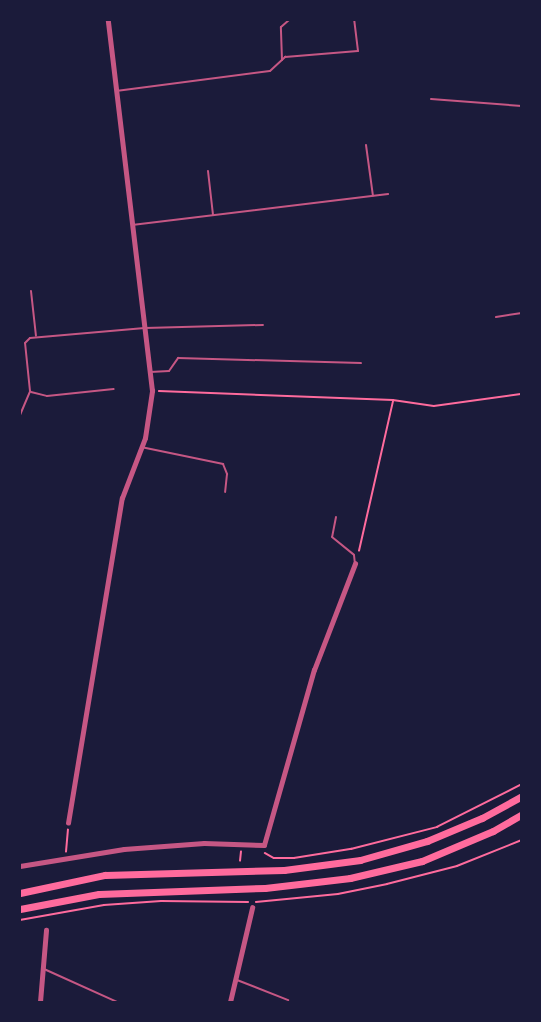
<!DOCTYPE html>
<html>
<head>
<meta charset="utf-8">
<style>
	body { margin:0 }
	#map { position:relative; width:541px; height:1022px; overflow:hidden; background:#1b1b3a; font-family:Barlow,sans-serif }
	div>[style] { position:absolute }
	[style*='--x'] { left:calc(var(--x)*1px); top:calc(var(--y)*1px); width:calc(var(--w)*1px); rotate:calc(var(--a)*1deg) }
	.path>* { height:1.5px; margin:-0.75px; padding:0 0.75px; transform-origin:0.75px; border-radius:0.75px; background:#ff6b9d }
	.service>* { height:2px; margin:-1px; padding:0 1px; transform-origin:1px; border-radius:1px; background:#c65784 }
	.minor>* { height:4.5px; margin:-2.25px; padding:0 2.25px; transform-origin:2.25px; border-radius:2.25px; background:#c65784 }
	.primary>* { height:7px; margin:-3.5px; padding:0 3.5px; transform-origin:3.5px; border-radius:3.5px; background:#ff6b9d }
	span { translate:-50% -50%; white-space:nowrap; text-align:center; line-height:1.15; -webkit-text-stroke:6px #1b1b3a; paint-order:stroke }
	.frame { position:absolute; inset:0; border:21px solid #1b1b3a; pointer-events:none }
</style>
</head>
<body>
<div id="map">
	<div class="path">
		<div style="--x:159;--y:391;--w:234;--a:2.2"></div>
		<div style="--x:393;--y:400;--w:41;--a:8.3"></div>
		<div style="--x:434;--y:406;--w:89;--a:-7.8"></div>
		<div style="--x:359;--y:551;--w:154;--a:-77.2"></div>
		<div style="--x:66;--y:852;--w:22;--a:-85"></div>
		<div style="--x:265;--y:853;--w:10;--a:29"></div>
		<div style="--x:274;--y:858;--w:20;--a:0"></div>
		<div style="--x:294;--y:858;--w:58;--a:-9"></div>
		<div style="--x:351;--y:849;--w:89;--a:-14.3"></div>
		<div style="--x:437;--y:827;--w:95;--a:-26.8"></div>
		<div style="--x:240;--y:861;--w:9;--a:-84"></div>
		<div style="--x:256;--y:902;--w:82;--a:-5.6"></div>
		<div style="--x:338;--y:894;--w:50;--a:-11.5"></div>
		<div style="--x:387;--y:884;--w:72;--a:-14.4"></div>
		<div style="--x:457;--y:866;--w:70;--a:-21.8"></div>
		<div style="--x:20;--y:920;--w:85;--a:-10.1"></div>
		<div style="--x:104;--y:905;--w:57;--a:-4"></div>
		<div style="--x:161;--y:901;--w:87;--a:0.7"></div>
	</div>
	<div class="service">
		<div style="--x:282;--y:60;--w:33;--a:-92"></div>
		<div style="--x:281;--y:27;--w:11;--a:-41"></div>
		<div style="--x:116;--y:91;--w:155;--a:-7.4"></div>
		<div style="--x:270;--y:71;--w:21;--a:-43"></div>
		<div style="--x:285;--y:57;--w:73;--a:-4.7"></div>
		<div style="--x:358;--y:51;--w:31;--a:-97"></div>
		<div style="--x:431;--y:99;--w:91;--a:4.4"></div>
		<div style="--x:366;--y:145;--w:51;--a:82.2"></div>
		<div style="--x:208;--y:171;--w:44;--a:83.5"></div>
		<div style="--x:132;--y:225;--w:258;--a:-6.9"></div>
		<div style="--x:31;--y:291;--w:45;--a:83.7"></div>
		<div style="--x:496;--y:317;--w:26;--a:-9"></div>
		<div style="--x:150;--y:372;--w:19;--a:-3"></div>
		<div style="--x:169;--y:371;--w:16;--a:-55"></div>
		<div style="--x:178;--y:358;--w:183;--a:1.6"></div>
		<div style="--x:31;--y:392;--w:16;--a:14"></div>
		<div style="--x:47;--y:396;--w:67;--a:-6"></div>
		<div style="--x:20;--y:415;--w:26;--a:-67"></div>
		<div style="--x:30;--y:391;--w:48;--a:-95.9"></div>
		<div style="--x:25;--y:343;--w:7;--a:-45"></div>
		<div style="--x:30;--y:338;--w:115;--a:-5"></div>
		<div style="--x:145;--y:328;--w:118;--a:-1.5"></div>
		<div style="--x:141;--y:447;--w:84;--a:11.7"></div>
		<div style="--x:223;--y:464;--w:11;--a:68"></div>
		<div style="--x:227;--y:474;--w:18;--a:96"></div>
		<div style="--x:336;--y:517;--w:20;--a:101"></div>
		<div style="--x:332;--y:537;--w:28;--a:39"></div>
		<div style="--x:354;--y:555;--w:9;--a:84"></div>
		<div style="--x:44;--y:969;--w:80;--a:24.3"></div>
		<div style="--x:237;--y:980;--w:55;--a:21.4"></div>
	</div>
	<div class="minor">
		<div style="--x:68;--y:823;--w:329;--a:-80.6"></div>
		<div style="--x:122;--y:498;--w:64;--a:-69"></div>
		<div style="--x:145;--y:438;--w:48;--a:-81.5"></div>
		<div style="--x:152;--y:391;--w:374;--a:-96.8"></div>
		<div style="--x:20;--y:866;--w:105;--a:-9.3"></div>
		<div style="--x:124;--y:849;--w:80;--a:-4.3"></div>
		<div style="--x:204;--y:843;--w:60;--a:1.9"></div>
		<div style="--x:264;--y:845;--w:182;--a:-74.1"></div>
		<div style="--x:314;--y:670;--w:114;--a:-68.9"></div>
		<div style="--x:40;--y:1002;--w:72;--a:-85.2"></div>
		<div style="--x:230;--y:1002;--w:97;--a:-76.8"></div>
	</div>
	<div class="primary">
		<div style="--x:20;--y:893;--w:87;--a:-12"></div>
		<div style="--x:105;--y:875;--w:179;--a:-1.6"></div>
		<div style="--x:284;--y:870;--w:77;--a:-7.5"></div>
		<div style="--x:360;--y:860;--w:70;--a:-15.8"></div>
		<div style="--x:427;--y:841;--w:60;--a:-22.7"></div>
		<div style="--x:482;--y:818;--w:46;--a:-28.8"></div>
		<div style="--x:20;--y:909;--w:80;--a:-10.8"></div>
		<div style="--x:99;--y:894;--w:166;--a:-2.1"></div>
		<div style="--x:265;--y:888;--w:86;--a:-6.7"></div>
		<div style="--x:350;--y:878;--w:74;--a:-13.3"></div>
		<div style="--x:422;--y:861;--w:77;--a:-22.9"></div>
		<div style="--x:493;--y:831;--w:34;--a:-30"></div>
	</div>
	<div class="frame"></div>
</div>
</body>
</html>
